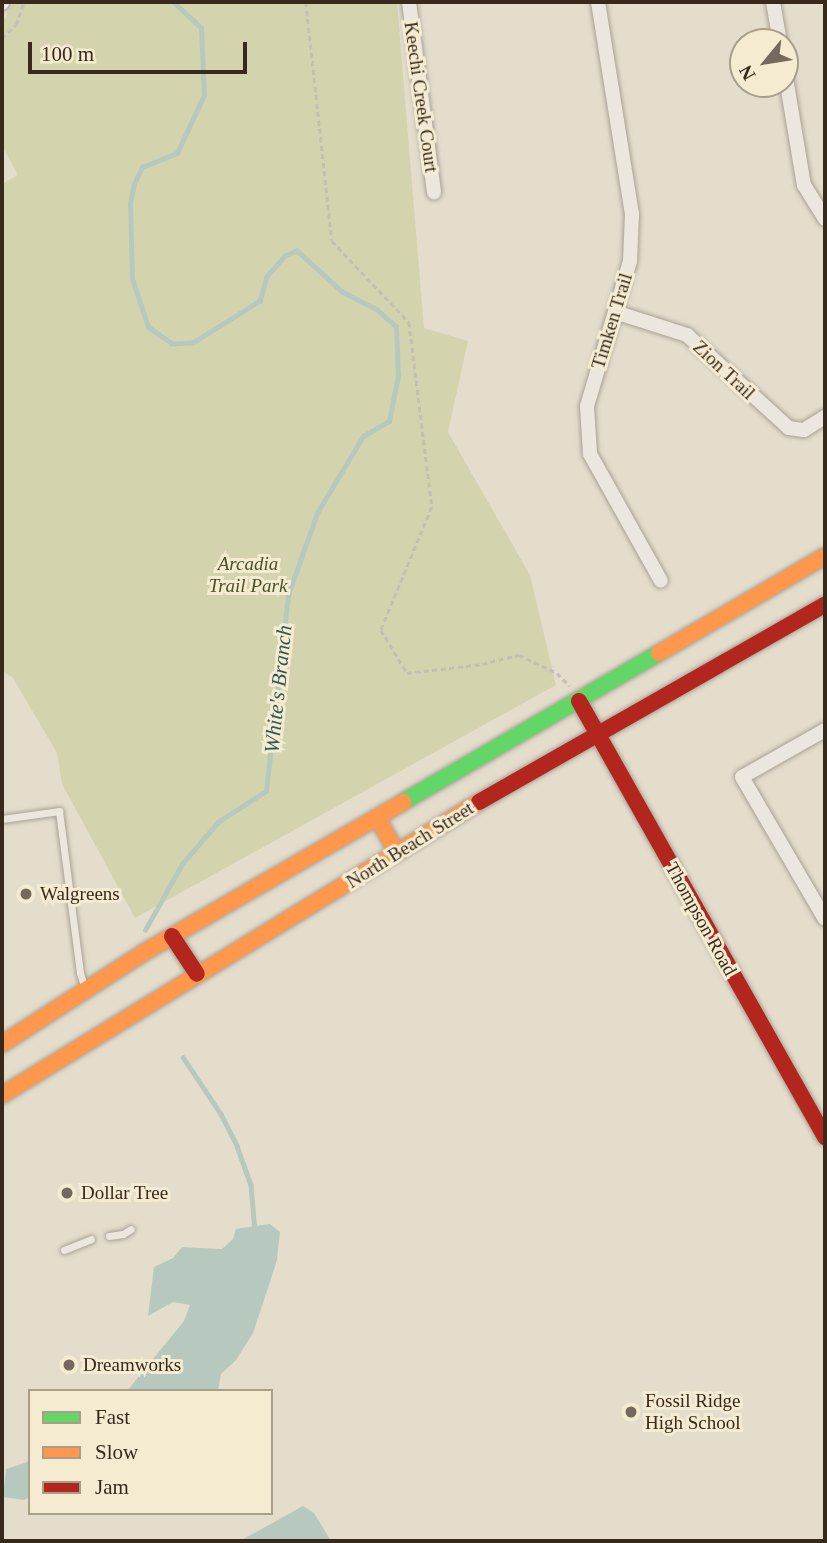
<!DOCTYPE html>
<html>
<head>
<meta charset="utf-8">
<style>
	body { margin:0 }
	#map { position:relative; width:827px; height:1543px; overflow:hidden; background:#e4ddcc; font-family:"Times New Roman",serif }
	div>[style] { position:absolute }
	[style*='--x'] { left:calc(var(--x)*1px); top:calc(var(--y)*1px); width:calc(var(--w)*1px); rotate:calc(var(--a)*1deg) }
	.green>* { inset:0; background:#d3d4ae }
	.water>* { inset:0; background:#b7c9be }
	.stream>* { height:4.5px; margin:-2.25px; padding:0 2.25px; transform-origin:2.25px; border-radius:2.25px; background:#b7c9be }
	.path>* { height:2.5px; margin-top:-1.25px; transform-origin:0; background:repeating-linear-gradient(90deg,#c5beb4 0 5px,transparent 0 8.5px) }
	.roads { filter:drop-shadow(0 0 2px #a9a295) drop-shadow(0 0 2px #a9a295) }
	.lane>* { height:7px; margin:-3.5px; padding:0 3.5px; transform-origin:3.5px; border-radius:3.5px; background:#ece7de }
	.street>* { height:14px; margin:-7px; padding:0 7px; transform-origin:7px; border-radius:7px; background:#ece7de }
	.fast>* { height:16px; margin:-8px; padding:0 8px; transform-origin:8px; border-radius:8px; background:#63d668 }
	.slow>* { height:16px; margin:-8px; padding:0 8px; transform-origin:8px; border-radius:8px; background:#ff974d }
	.jam>* { height:16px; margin:-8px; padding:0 8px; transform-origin:8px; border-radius:8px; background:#b3261e }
	.dots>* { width:19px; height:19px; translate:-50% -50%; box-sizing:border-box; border:4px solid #f5ebd1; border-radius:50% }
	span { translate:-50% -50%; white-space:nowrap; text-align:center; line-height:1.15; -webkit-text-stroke:6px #f5ebd1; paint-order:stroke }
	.street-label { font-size:19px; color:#372a1d }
	.park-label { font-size:19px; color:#485424; font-style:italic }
	.poi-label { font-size:19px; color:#372a1d }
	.left { translate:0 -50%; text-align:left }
	.water-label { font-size:21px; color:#2d5754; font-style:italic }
	.frame { position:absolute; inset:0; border:4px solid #372a1d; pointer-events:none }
	.legend { position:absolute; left:28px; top:1389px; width:245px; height:126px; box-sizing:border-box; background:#f5ebd1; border:2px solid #a99e89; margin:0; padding:9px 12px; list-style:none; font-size:21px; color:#372a1d }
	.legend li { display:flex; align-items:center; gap:14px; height:35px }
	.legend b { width:35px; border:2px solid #a99e89 }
	.north { position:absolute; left:729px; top:28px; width:70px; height:70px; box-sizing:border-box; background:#f5ebd1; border:2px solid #a99e89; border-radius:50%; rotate:240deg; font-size:19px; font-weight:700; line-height:28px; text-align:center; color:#372a1d }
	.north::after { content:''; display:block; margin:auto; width:24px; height:32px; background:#74695a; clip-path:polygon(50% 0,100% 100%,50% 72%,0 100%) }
	.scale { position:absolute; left:28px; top:42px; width:219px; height:32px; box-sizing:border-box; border:4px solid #372a1d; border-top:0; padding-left:9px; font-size:21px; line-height:24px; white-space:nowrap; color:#372a1d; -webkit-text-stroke:5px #f5ebd1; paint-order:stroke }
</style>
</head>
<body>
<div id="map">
	<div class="green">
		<div style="clip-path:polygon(14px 2px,397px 2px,424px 328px,468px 341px,448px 432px,530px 575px,556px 685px,135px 918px,62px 784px,57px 753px,13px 678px,2px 671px,2px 184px,18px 175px,2px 146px,2px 23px)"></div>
	</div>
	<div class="water">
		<div style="clip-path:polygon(270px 1224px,280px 1232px,277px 1260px,269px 1285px,253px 1333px,236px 1360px,221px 1374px,218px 1391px,127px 1391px,184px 1321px,190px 1305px,173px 1302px,148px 1316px,154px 1267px,173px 1258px,182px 1247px,222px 1249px,233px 1239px,236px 1229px)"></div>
		<div style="clip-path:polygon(30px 1461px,30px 1497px,24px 1500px,3px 1497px,6px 1469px)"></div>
		<div style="clip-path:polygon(303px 1506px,314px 1513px,331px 1541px,240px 1541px)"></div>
	</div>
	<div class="stream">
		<div style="--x:145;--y:930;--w:76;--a:-60.7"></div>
		<div style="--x:182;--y:864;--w:55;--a:-49.4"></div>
		<div style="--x:218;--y:822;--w:57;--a:-32.9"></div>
		<div style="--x:266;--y:791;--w:197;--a:-83.6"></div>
		<div style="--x:288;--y:595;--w:87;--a:-70.5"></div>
		<div style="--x:317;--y:513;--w:90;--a:-59.1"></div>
		<div style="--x:363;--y:436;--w:30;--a:-30"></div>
		<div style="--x:389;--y:421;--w:46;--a:-78.7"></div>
		<div style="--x:398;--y:376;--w:49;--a:-92.3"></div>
		<div style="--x:396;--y:327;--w:25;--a:-138"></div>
		<div style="--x:377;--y:310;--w:39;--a:-153"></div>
		<div style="--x:342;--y:292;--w:61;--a:-137.7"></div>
		<div style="--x:297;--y:251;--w:13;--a:157"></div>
		<div style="--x:285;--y:256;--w:28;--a:131"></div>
		<div style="--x:267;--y:277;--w:25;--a:106"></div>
		<div style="--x:260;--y:301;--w:79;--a:147.9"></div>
		<div style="--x:193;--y:343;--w:21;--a:177"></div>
		<div style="--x:172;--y:344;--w:29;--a:-145"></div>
		<div style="--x:148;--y:327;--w:51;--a:-108.4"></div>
		<div style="--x:132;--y:279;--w:76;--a:-91.5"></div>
		<div style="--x:130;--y:203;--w:19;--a:-78"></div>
		<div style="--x:134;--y:184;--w:19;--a:-65"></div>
		<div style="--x:142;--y:167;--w:38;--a:-22"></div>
		<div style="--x:177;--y:153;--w:64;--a:-65"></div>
		<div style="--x:204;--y:95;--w:67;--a:-92.6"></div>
		<div style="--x:201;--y:28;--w:38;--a:-137"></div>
		<div style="--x:183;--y:1057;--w:69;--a:56.3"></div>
		<div style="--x:221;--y:1114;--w:36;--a:63"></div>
		<div style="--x:237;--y:1146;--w:41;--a:70.3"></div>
		<div style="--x:251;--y:1185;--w:47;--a:85.1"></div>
	</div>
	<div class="path">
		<div style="--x:306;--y:2;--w:240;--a:83.8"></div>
		<div style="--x:332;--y:241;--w:112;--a:46.5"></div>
		<div style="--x:409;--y:322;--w:186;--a:82.9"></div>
		<div style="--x:432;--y:507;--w:133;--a:112.5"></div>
		<div style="--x:381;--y:630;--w:50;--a:58.8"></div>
		<div style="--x:407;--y:673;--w:76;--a:-6.8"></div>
		<div style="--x:482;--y:664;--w:38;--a:-14"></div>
		<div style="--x:519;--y:655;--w:42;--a:25.3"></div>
		<div style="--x:557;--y:673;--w:18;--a:45"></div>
		<div style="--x:2;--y:38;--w:19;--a:-43"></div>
		<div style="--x:16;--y:25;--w:24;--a:-71"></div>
	</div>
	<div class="roads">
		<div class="lane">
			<div style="--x:2;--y:819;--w:58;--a:-8"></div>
			<div style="--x:59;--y:811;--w:163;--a:82.6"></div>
			<div style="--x:80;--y:973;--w:16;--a:72"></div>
			<div style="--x:109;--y:1236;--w:14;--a:-8"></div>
			<div style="--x:123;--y:1234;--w:9;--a:-32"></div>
			<div style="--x:64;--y:1250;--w:29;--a:-22"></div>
		</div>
		<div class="street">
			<div style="--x:409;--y:2;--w:192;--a:82.5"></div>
			<div style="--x:598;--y:2;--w:215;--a:80.9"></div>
			<div style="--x:632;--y:214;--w:47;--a:92.4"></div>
			<div style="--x:630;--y:261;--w:151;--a:106.5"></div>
			<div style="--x:587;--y:406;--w:48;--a:86.4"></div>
			<div style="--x:590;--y:454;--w:145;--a:60.8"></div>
			<div style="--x:773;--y:2;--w:41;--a:80.1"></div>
			<div style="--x:2;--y:3;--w:1;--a:-90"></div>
			<div style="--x:785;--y:72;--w:115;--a:80.5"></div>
			<div style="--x:804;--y:185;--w:40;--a:58"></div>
			<div style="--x:615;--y:312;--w:76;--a:17.7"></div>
			<div style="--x:687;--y:335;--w:138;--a:42.4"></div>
			<div style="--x:789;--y:428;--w:15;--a:8"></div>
			<div style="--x:804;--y:430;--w:25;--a:-32"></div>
			<div style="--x:825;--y:730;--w:95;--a:150.5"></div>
			<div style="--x:742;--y:777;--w:164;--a:59.7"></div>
		</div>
		<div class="fast">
			<div style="--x:403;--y:802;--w:296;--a:-30.2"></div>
		</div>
		<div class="slow">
			<div style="--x:659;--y:653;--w:192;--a:-30.3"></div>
			<div style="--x:377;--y:817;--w:41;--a:60.9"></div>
			<div style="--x:2;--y:1044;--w:168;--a:-32.8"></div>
			<div style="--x:143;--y:953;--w:301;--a:-30.1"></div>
			<div style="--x:2;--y:1095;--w:560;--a:-31.56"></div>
		</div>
		<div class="jam">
			<div style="--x:579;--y:701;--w:501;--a:60.57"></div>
			<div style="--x:479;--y:802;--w:398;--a:-29.7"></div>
			<div style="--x:172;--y:936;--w:45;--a:56.7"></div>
		</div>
	</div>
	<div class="dots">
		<div style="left:26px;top:894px;background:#74695a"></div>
		<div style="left:67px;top:1193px;background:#74695a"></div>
		<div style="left:69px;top:1365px;background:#74695a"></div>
		<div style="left:631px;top:1412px;background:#74695a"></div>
	</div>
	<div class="street-label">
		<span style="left:421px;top:97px;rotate:82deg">Keechi Creek Court</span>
		<span style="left:612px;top:321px;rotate:-73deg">Timken Trail</span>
		<span style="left:724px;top:370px;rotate:43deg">Zion Trail</span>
		<span style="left:410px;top:845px;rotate:-32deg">North Beach Street</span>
		<span style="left:701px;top:919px;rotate:61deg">Thompson Road</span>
	</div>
	<div class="park-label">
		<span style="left:248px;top:575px">Arcadia<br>Trail Park</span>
	</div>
	<div class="poi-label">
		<span class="left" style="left:40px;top:894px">Walgreens</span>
		<span class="left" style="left:81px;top:1193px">Dollar Tree</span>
		<span class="left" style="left:83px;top:1365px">Dreamworks</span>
		<span class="left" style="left:645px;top:1412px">Fossil Ridge<br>High School</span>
	</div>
	<div class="water-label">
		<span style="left:278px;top:689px;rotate:-84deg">White's Branch</span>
	</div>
	<div class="frame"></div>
	<ul class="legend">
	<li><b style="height:9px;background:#63d668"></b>Fast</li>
	<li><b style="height:9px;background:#ff974d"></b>Slow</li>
	<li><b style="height:9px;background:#b3261e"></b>Jam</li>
	</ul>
	<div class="north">N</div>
	<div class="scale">100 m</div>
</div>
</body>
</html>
